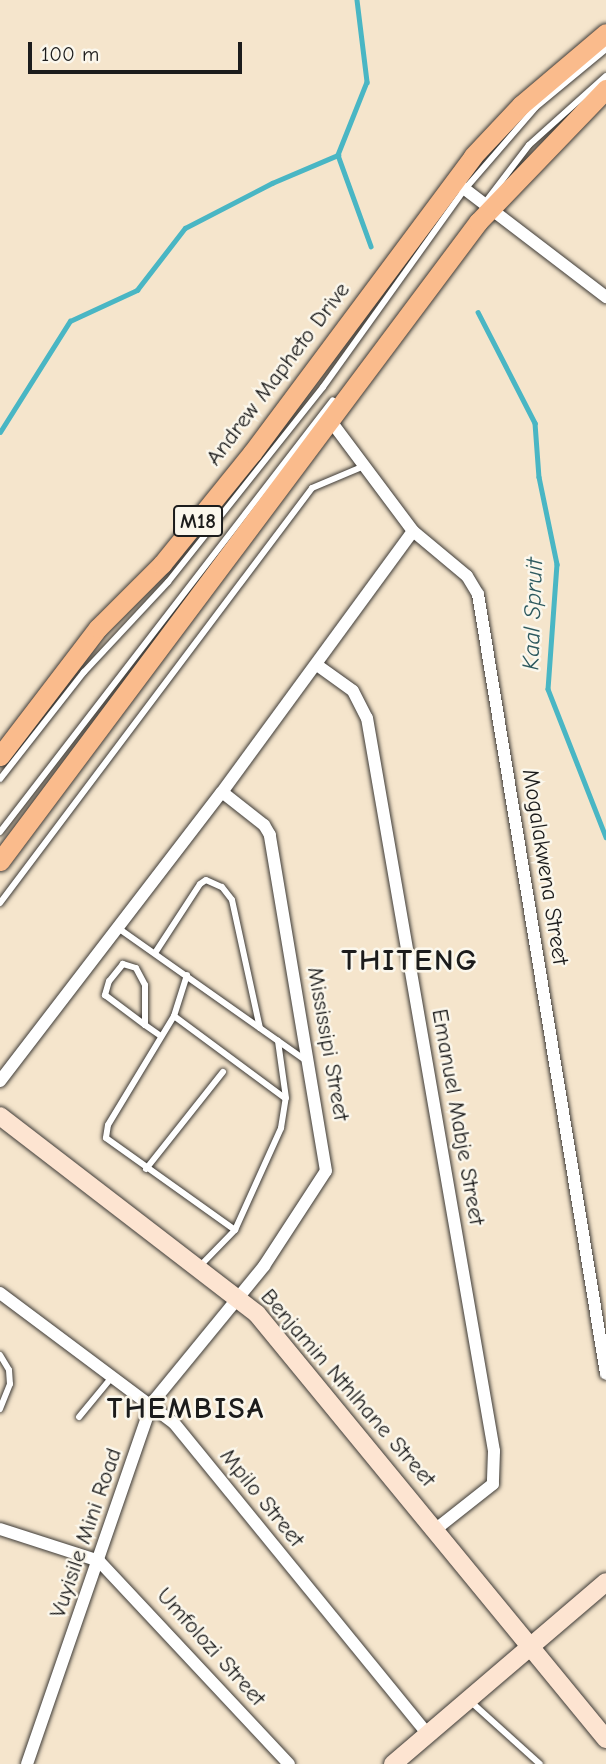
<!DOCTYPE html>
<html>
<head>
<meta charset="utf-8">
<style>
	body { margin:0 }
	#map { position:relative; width:606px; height:1764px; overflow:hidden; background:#f5e5cc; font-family:"Comic Neue",sans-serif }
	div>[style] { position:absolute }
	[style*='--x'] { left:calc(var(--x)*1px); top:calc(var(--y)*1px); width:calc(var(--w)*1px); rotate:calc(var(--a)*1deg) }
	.stream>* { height:4.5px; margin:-2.25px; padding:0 2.25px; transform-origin:2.25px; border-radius:2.25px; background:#49b6c4 }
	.roads { filter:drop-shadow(0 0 2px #3d3a36) drop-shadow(0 0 2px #3d3a36) }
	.lane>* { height:6px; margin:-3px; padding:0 3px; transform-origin:3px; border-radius:3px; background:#fff }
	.street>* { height:12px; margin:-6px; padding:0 6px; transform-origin:6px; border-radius:6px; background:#fff }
	.secondary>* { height:18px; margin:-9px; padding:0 9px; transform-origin:9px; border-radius:9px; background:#fde4d1 }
	.primary>* { height:19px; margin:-9.5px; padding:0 9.5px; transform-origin:9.5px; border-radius:9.5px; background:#fabb8c }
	span { translate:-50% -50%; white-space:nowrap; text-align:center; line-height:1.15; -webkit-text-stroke:5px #fbf7ec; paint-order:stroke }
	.shield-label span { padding:2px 5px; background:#fbf7ec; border:2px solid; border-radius:5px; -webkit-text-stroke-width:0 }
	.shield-label { font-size:21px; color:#1c1c1c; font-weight:700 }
	.street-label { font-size:23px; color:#1c1c1c }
	.water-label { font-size:24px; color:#2e5a5f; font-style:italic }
	.district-label { font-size:30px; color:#1c1c1c; font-weight:700; letter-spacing:2px }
	.scale { position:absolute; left:28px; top:42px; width:214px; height:32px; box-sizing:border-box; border:4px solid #1c1c1c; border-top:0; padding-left:9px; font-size:21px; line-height:24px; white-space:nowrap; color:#1c1c1c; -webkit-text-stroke:5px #fbf7ec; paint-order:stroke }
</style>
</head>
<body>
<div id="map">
	<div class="stream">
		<div style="--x:357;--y:0;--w:83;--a:83"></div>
		<div style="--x:367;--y:82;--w:79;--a:111.7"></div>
		<div style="--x:338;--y:155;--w:97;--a:70.1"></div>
		<div style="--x:478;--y:312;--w:125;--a:62.8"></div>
		<div style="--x:535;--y:423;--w:54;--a:85.8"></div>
		<div style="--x:539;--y:477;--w:89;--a:78.3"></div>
		<div style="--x:557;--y:564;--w:125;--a:94.1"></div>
		<div style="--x:548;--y:689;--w:159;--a:68.6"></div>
		<div style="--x:0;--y:432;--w:131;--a:-57.8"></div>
		<div style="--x:70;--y:321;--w:74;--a:-24.8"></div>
		<div style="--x:137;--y:290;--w:78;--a:-52.3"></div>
		<div style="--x:185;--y:228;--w:98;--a:-27.3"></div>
		<div style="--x:272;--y:183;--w:72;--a:-23"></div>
	</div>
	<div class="roads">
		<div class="lane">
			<div style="--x:487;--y:200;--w:69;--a:-52.6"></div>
			<div style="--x:529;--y:145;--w:103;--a:-41.9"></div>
			<div style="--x:0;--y:779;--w:136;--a:-51.9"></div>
			<div style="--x:84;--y:672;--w:123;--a:-47"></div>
			<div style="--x:168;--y:582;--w:249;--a:-51.5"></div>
			<div style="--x:323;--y:387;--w:244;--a:-54.4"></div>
			<div style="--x:465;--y:189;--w:108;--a:-49.1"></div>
			<div style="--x:536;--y:107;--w:91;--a:-39.6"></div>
			<div style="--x:0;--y:832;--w:545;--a:-52.37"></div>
			<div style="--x:0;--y:903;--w:519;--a:-53.06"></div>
			<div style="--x:312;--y:488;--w:56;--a:-22.9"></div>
			<div style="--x:118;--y:928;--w:229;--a:35.2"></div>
			<div style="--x:155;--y:953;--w:82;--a:-56.9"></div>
			<div style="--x:200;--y:884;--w:7;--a:-34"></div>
			<div style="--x:206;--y:880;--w:17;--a:24"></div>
			<div style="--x:222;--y:887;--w:16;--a:52"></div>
			<div style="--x:232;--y:900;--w:131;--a:77.7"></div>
			<div style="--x:187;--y:975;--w:43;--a:107.6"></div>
			<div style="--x:174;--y:1016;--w:127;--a:121.2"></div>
			<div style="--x:108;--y:1125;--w:13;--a:99"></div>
			<div style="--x:106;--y:1138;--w:158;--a:35.5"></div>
			<div style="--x:174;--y:1016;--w:138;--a:36.5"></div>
			<div style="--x:145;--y:1025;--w:40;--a:-90"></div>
			<div style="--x:145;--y:985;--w:19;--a:-118"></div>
			<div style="--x:136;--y:968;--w:14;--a:-163"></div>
			<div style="--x:123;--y:964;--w:22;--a:129"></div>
			<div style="--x:109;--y:981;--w:15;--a:106"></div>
			<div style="--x:105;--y:995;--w:50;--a:36.9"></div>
			<div style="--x:145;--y:1025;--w:19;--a:35"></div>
			<div style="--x:146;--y:1169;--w:124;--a:-51.6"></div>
			<div style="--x:199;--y:1267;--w:52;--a:-45.8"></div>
			<div style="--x:235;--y:1230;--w:112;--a:-65.7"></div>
			<div style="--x:281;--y:1128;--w:30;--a:-81"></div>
			<div style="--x:286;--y:1098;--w:58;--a:-98"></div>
			<div style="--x:0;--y:1355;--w:17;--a:59"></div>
			<div style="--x:9;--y:1370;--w:14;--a:86"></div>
			<div style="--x:10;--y:1384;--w:27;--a:112"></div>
			<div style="--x:79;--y:1417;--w:52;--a:-50.5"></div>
			<div style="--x:470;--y:1701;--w:94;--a:42"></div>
		</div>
		<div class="street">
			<div style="--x:453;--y:180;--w:193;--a:37.4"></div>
			<div style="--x:330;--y:420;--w:139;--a:53.2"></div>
			<div style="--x:413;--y:531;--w:70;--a:39.8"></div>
			<div style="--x:467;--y:576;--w:21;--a:59"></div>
			<div style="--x:478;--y:594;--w:790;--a:80.68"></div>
			<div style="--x:317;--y:665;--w:44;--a:35.8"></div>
			<div style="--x:353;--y:691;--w:30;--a:63"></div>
			<div style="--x:367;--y:718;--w:744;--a:80.17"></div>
			<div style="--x:494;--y:1451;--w:33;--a:92"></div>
			<div style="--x:493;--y:1484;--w:73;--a:141.7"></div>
			<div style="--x:0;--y:1081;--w:364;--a:-52.5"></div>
			<div style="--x:222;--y:792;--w:323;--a:-53.8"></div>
			<div style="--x:0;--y:1293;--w:217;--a:36.8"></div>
			<div style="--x:174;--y:1423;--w:402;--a:50.8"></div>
			<div style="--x:0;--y:1529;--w:104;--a:17.9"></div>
			<div style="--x:99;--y:1561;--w:278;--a:46.9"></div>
			<div style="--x:27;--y:1764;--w:382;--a:-70.9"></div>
			<div style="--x:152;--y:1403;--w:177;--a:-50.7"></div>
			<div style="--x:264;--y:1266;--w:113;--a:-56.9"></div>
			<div style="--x:326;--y:1171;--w:341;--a:-99.5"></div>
			<div style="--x:270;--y:835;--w:12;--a:-121"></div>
			<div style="--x:264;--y:825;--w:53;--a:-141.8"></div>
		</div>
		<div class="secondary">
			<div style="--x:0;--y:1116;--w:324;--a:37.6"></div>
			<div style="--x:257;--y:1314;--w:550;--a:50.61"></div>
			<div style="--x:393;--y:1764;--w:280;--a:-40.5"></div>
		</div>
		<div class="primary">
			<div style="--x:0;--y:756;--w:161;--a:-52.6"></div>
			<div style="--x:98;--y:628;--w:91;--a:-45"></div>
			<div style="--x:162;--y:564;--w:143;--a:-51"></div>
			<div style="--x:252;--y:453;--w:370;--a:-53.3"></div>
			<div style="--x:473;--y:156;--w:70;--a:-46.7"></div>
			<div style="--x:521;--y:105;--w:111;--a:-40.3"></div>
			<div style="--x:0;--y:861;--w:798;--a:-53.2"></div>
			<div style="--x:478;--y:222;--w:185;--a:-46.1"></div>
		</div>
	</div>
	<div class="shield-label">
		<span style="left:198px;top:521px">M18</span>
	</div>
	<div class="street-label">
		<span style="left:278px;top:374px;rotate:-53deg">Andrew Mapheto Drive</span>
		<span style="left:545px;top:867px;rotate:81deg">Mogalakwena Street</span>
		<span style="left:328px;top:1044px;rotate:80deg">Mississipi Street</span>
		<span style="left:458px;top:1117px;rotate:80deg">Emanuel Mabje Street</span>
		<span style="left:348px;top:1388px;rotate:49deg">Benjamin Nthlhane Street</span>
		<span style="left:262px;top:1498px;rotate:51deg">Mpilo Street</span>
		<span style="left:86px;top:1533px;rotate:-71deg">Vuyisile Mini Road</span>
		<span style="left:211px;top:1647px;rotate:48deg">Umfolozi Street</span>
	</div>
	<div class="water-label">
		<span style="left:533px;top:614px;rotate:-88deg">Kaal Spruit</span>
	</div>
	<div class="district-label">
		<span style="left:410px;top:961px">THITENG</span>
		<span style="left:186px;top:1409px">THEMBISA</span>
	</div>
	<div class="scale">100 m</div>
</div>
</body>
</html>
